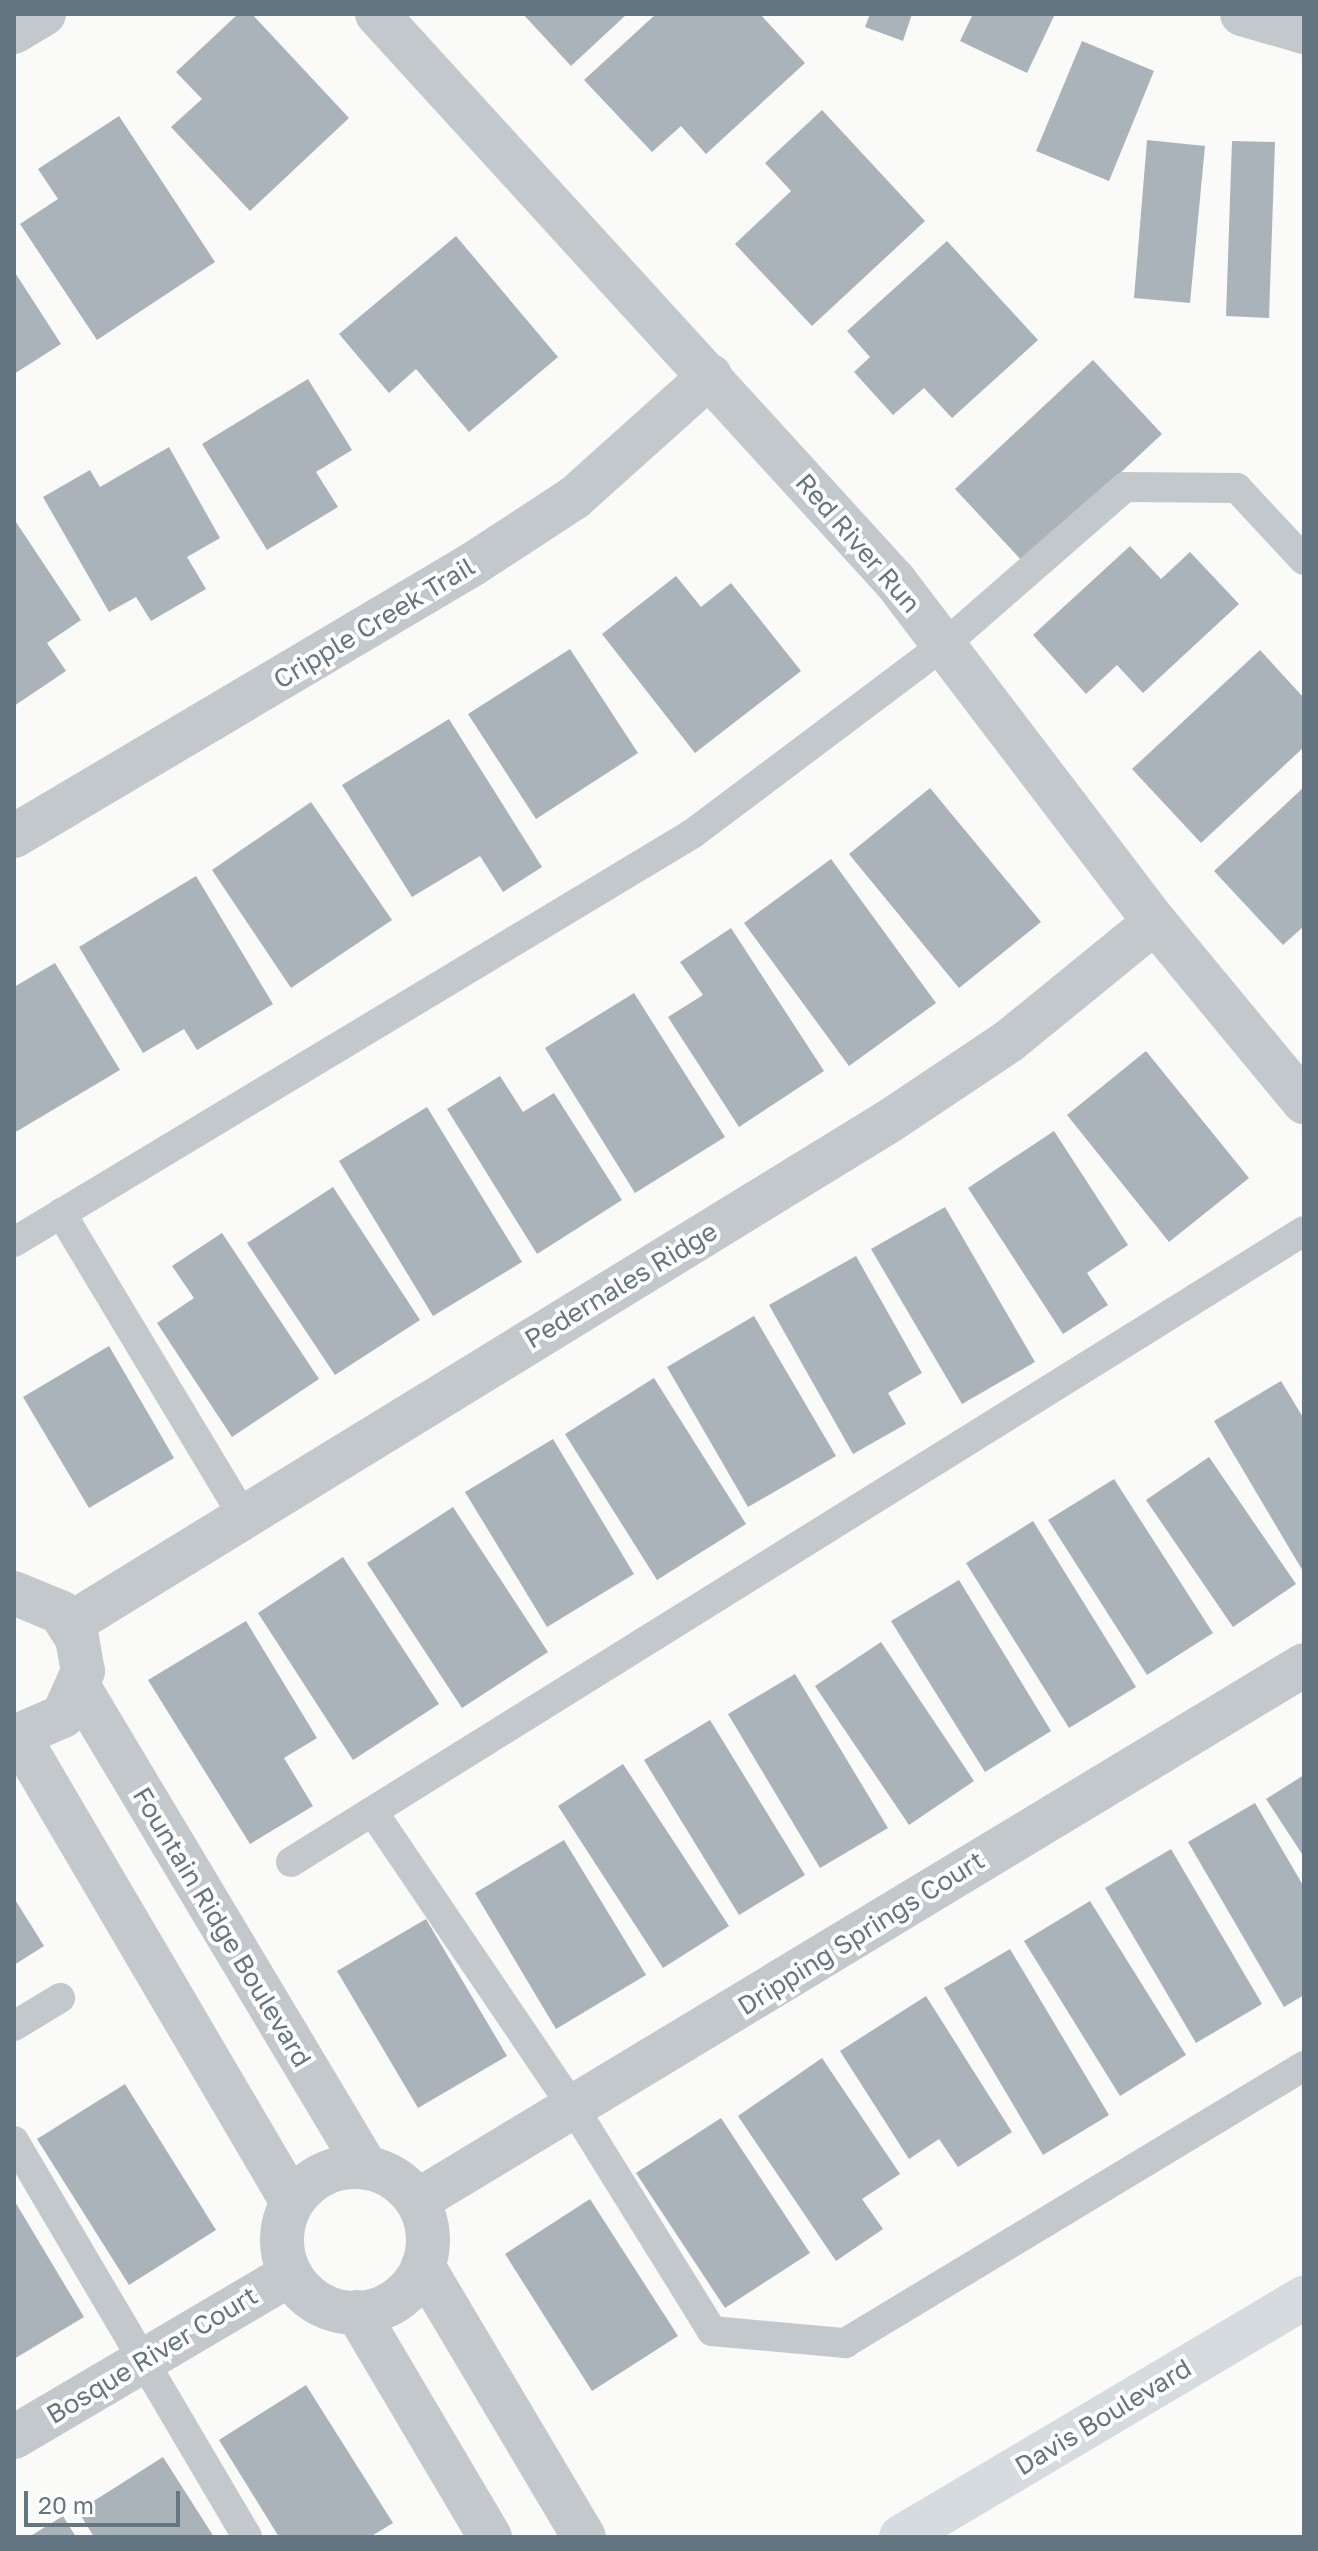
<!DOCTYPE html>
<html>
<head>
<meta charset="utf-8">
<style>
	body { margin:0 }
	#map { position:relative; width:1318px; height:2551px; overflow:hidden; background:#fafaf8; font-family:"Golos Text",sans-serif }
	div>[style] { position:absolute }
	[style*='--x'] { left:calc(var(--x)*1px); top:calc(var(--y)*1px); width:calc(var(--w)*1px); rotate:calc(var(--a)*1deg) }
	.building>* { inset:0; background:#aab3b9 }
	.lane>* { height:30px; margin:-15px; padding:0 15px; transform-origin:15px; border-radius:15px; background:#c3c8cc }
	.street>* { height:44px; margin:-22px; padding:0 22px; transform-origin:22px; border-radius:22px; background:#c3c8cc }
	.street>.ring { margin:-22px; padding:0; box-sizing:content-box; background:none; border:44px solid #c3c8cc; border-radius:50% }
	.primary>* { height:44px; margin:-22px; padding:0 22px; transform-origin:22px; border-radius:22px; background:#d6dbdf }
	span { translate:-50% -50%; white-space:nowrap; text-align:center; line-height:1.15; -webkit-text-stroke:8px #fff; paint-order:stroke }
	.street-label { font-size:26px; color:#657683 }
	.frame { position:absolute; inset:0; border:16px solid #657683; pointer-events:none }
	.scale { position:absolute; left:24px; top:2491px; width:156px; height:36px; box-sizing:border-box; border:4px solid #657683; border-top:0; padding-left:10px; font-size:24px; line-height:28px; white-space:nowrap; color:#657683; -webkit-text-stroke:6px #fff; paint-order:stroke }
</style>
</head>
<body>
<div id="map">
	<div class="building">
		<div style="clip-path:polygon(238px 14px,252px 14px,349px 118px,250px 211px,171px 127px,202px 99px,176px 72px)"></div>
		<div style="clip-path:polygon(523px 14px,627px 14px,571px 66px)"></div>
		<div style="clip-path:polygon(656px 14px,760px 14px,805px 63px,706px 154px,681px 126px,652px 152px,584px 80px)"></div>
		<div style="clip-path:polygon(870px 14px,912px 14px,903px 41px,865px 27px)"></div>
		<div style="clip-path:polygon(973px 14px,1055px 14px,1027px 73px,960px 41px)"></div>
		<div style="clip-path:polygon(1082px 41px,1154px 71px,1109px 181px,1036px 151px)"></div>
		<div style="clip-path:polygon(822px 110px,925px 221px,812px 326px,735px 244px,791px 191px,765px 163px)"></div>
		<div style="clip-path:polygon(119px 116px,215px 262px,97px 340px,20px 224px,58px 199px,38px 169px)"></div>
		<div style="clip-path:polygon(1147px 140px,1205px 146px,1190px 303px,1134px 298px)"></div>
		<div style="clip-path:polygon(1232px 141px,1275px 142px,1269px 318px,1226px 316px)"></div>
		<div style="clip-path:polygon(456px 236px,558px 357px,469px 432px,416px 369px,389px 393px,339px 334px)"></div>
		<div style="clip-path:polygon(947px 241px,1038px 340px,952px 418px,924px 388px,893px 415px,854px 372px,870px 357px,847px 331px)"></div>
		<div style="clip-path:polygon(14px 271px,61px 344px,14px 374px)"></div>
		<div style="clip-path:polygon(1093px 360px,1162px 434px,1024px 563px,955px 489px)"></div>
		<div style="clip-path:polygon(308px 379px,352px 450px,316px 472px,338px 507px,267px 550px,202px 444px)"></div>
		<div style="clip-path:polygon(169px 447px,220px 538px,187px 557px,206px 589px,151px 621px,136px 597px,109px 612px,43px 497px,90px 470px,100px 487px)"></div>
		<div style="clip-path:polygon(14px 519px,81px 620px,47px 643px,66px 671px,14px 706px)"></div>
		<div style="clip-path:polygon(1130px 546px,1161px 579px,1190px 552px,1239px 604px,1143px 693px,1117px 665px,1086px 694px,1033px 635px)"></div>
		<div style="clip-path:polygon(676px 576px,701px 607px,731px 583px,801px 671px,695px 753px,602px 634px)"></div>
		<div style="clip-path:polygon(570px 649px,638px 753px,536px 819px,468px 714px)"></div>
		<div style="clip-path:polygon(1260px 650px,1304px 698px,1304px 747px,1201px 843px,1132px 769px)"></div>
		<div style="clip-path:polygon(449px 719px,542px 867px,503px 892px,480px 856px,412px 897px,342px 785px)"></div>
		<div style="clip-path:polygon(1304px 787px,1304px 926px,1283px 945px,1214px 871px)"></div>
		<div style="clip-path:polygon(930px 788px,1041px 922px,959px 988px,849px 854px)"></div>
		<div style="clip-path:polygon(311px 802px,392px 920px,291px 988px,212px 870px)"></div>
		<div style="clip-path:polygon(831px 859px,936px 1003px,849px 1066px,744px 923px)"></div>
		<div style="clip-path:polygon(196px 876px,273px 1004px,197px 1050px,184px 1029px,143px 1053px,79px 947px)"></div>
		<div style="clip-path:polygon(731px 928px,824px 1071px,739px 1127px,668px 1017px,703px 995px,680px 962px)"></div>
		<div style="clip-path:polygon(55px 963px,120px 1070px,14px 1133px,14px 987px)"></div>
		<div style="clip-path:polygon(634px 993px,725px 1137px,635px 1193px,545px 1048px)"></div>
		<div style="clip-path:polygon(1146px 1051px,1249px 1178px,1169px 1242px,1067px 1115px)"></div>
		<div style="clip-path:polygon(500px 1076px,523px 1112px,554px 1093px,622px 1200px,537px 1254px,447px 1109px)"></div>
		<div style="clip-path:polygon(427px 1107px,522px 1262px,433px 1316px,339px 1161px)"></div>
		<div style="clip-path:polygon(1054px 1131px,1128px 1245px,1087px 1273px,1108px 1305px,1063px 1334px,968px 1188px)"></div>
		<div style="clip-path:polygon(333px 1187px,420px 1320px,335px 1375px,247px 1243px)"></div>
		<div style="clip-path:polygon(945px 1207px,1035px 1362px,962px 1404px,871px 1249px)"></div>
		<div style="clip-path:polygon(222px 1233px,319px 1379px,232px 1437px,157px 1323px,194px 1298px,172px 1266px)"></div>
		<div style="clip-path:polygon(856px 1256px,922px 1373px,888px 1393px,906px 1424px,853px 1454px,769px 1305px)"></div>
		<div style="clip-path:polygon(754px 1316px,836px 1456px,748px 1507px,667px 1367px)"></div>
		<div style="clip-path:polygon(109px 1346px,174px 1458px,89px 1508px,23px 1397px)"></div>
		<div style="clip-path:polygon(654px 1378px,746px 1524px,657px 1580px,565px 1434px)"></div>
		<div style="clip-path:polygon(1281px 1381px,1304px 1419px,1304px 1573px,1214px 1421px)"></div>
		<div style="clip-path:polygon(553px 1439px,634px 1574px,547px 1627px,465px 1492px)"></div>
		<div style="clip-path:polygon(1209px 1457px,1296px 1584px,1233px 1627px,1146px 1500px)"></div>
		<div style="clip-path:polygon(1114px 1479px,1213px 1633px,1147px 1675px,1048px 1520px)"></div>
		<div style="clip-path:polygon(453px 1507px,548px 1652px,462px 1708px,367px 1563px)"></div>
		<div style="clip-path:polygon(1033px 1521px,1136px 1687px,1069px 1728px,966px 1563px)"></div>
		<div style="clip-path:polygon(343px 1557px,439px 1704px,353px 1760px,258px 1613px)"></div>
		<div style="clip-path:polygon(959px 1580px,1051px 1731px,985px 1772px,891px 1621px)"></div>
		<div style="clip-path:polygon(246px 1621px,317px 1738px,284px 1758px,313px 1806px,250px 1844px,148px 1680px)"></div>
		<div style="clip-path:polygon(881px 1642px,974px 1781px,909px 1825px,815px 1686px)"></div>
		<div style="clip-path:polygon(795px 1674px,888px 1828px,820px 1868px,728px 1714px)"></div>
		<div style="clip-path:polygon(710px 1720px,805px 1875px,739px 1915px,644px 1760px)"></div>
		<div style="clip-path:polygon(623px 1764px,729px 1926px,663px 1968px,558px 1806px)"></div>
		<div style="clip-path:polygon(1304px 1775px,1304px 1857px,1266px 1799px)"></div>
		<div style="clip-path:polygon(1255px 1803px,1304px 1887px,1304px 1995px,1284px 2007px,1188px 1842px)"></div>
		<div style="clip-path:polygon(564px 1840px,646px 1975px,556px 2029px,475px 1893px)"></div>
		<div style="clip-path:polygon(1171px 1849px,1262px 2004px,1196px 2043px,1105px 1888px)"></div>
		<div style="clip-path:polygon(14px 1898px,44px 1946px,14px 1965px)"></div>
		<div style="clip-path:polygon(1090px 1901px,1186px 2055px,1120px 2096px,1024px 1941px)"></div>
		<div style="clip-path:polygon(426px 1919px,507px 2056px,418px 2108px,337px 1971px)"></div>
		<div style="clip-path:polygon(1010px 1949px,1109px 2115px,1043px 2155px,944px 1988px)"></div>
		<div style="clip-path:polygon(926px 1996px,1012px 2132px,958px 2167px,939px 2139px,909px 2159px,840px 2051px)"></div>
		<div style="clip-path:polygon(822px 2058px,900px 2174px,862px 2199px,883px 2229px,836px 2261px,738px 2116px)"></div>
		<div style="clip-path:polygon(125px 2084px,216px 2230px,129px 2285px,37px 2139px)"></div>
		<div style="clip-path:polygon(721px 2118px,810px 2253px,725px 2308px,636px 2173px)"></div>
		<div style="clip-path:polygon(590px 2199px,678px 2336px,592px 2391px,505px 2254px)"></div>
		<div style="clip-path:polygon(14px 2200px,84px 2317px,14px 2359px)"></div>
		<div style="clip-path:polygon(306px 2385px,393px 2523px,370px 2537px,279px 2537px,219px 2440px)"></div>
		<div style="clip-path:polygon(163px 2457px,214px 2537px,94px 2537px,78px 2511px)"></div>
		<div style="clip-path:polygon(63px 2516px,76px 2537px,29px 2537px)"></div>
	</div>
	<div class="lane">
		<div style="--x:61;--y:1213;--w:353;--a:59"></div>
		<div style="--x:14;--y:1242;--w:791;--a:-31.04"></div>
		<div style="--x:692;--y:834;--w:315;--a:-36.9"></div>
		<div style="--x:944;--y:645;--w:240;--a:-41.1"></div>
		<div style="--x:1125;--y:487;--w:112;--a:0.5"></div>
		<div style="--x:1237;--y:488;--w:98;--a:47.1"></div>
		<div style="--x:373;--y:1812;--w:360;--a:55.9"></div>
		<div style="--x:575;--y:2110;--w:260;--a:58.2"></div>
		<div style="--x:712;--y:2331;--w:134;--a:5.2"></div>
		<div style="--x:845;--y:2343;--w:536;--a:-31.11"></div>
		<div style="--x:291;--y:1862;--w:1193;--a:-31.92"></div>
		<div style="--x:14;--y:2026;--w:54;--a:-31.3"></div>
		<div style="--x:14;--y:2141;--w:459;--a:59.5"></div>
	</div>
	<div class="street">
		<div style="--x:377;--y:14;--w:768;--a:47.59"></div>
		<div style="--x:895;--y:581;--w:429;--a:52.7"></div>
		<div style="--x:1155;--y:922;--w:234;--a:50.4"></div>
		<div style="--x:1242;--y:14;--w:65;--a:16.2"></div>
		<div style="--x:14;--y:32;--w:35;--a:-31"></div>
		<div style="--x:14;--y:836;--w:534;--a:-30.65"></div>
		<div style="--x:473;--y:564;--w:121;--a:-33.2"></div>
		<div style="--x:574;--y:498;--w:183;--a:-41.9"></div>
		<div style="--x:14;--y:1593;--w:50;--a:22.4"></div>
		<div style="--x:60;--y:1612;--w:31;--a:57"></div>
		<div style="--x:77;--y:1638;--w:34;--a:80"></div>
		<div style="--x:83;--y:1671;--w:49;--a:114"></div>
		<div style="--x:63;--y:1716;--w:53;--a:156.8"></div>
		<div style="--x:70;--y:1624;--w:960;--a:-31.54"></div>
		<div style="--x:888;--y:1122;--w:146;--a:-33.8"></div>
		<div style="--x:1009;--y:1041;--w:188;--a:-39.2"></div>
		<div style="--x:79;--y:1687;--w:559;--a:59.12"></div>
		<div style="--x:19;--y:1737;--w:539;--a:59.58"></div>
		<div class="ring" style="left:282px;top:2167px;width:102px;height:102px"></div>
		<div style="--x:417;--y:2201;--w:1036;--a:-31.14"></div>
		<div style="--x:423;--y:2266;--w:315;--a:59.3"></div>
		<div style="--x:357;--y:2312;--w:261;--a:59.4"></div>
		<div style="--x:14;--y:2437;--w:321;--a:-30.5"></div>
	</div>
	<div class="primary">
		<div style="--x:901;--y:2537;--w:469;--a:-30.7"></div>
	</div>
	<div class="street-label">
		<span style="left:858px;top:543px;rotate:49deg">Red River Run</span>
		<span style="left:374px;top:623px;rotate:-31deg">Cripple Creek Trail</span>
		<span style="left:621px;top:1285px;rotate:-31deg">Pedernales Ridge</span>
		<span style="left:222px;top:1927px;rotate:59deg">Fountain Ridge Boulevard</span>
		<span style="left:861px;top:1933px;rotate:-32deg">Dripping Springs Court</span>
		<span style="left:152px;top:2355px;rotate:-31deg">Bosque River Court</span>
		<span style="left:1103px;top:2417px;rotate:-31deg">Davis Boulevard</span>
	</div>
	<div class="frame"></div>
	<div class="scale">20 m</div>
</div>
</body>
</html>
